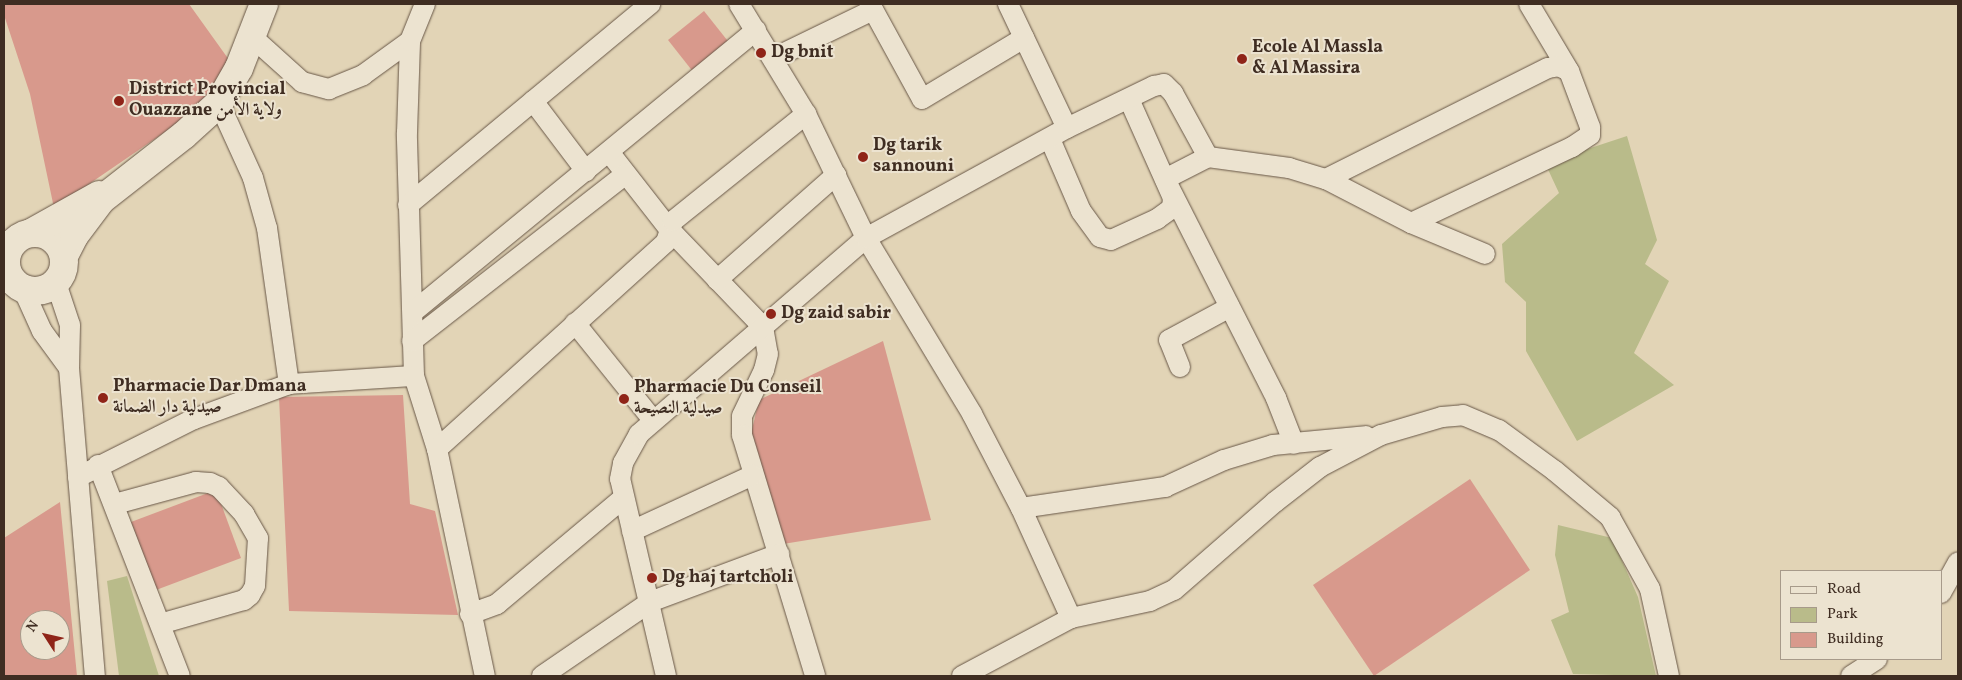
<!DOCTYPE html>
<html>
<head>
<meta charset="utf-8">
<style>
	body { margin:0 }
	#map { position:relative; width:1962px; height:680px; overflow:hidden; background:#e2d4b6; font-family:Vollkorn,Amiri,serif }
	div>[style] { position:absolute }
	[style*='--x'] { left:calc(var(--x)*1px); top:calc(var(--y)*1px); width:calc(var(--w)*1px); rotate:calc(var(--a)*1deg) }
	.green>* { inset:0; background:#b9bb8a }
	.building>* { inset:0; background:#d8998c }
	.roads { filter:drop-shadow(0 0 1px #685747) drop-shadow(0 0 1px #685747) }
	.street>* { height:20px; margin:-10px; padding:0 10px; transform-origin:10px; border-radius:10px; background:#ece3d0 }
	.secondary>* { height:28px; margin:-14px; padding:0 14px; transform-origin:14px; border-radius:14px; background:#ece3d0 }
	.secondary>.ring { margin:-14px; padding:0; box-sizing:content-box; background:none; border:28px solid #ece3d0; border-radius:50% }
	.dots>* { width:14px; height:14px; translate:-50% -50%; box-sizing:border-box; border:2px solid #ece3d0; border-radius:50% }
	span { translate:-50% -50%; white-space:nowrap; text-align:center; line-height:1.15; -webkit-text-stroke:4px #ece3d0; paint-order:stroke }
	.poi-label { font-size:18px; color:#3f2d22; font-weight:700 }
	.left { translate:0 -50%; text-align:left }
	.frame { position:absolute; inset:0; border:5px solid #3f2d22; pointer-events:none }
	.legend { position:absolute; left:1780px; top:570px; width:162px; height:90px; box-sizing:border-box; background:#ece3d0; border:1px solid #a79a8a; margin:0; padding:6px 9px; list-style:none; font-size:15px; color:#3f2d22 }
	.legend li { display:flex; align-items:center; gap:10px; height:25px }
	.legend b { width:25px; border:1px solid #a79a8a }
	.north { position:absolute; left:20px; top:610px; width:50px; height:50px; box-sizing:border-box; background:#ece3d0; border:1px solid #a79a8a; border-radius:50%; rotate:305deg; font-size:14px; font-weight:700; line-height:20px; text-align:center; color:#3f2d22 }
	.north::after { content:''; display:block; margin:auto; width:18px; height:22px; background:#8f2418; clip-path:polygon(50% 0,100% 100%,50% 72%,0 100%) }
</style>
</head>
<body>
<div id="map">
	<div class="green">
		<div style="clip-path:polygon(1627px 136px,1657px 240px,1645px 264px,1669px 281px,1634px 353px,1674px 385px,1577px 441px,1526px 351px,1526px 302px,1505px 282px,1502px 244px,1559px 193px,1545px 163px)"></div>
		<div style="clip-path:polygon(1558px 525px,1612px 538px,1638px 597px,1656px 676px,1573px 674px,1551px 620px,1569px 612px,1555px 555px)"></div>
		<div style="clip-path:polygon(127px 576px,159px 676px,119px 676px,107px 581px)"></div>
	</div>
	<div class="building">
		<div style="clip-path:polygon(4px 4px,189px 4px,232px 64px,200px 108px,54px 208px,30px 94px,4px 15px)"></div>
		<div style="clip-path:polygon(704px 11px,731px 45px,694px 73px,668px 40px)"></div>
		<div style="clip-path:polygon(883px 341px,931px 520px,783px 544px,750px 438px,759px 400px)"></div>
		<div style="clip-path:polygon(403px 395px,410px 504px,435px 511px,458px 615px,289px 611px,279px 397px)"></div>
		<div style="clip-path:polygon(1470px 479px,1530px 570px,1374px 676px,1313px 585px)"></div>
		<div style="clip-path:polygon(216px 490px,241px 558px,156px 590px,131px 522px)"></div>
		<div style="clip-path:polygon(evenodd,60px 502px,77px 676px,4px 676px,4px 538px,60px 502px,30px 620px,60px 620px,60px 650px,30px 650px,30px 620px)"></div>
	</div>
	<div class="roads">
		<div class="street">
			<div style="--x:739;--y:4;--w:129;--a:58.7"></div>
			<div style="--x:806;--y:114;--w:138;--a:64.2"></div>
			<div style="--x:866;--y:238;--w:205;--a:58.9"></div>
			<div style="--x:972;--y:414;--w:106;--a:62.5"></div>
			<div style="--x:1021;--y:508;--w:121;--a:65.6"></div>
			<div style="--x:1071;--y:618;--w:81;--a:-12.1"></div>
			<div style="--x:1150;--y:601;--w:26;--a:-25"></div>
			<div style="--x:1174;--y:590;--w:134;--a:-41.1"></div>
			<div style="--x:1275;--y:502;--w:57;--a:-37.9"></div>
			<div style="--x:1320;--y:467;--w:69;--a:-27.7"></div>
			<div style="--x:1381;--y:435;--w:64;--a:-16.4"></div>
			<div style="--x:1442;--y:417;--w:21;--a:-5"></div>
			<div style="--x:1463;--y:415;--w:39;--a:23"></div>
			<div style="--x:1499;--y:430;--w:69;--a:36.2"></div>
			<div style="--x:1555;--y:471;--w:72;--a:39.9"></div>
			<div style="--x:1610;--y:517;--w:82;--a:60.9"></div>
			<div style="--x:1650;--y:589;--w:89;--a:77.7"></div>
			<div style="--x:870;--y:4;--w:108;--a:61.3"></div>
			<div style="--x:922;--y:99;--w:119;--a:-30.9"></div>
			<div style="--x:1008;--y:4;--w:137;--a:64.6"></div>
			<div style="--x:1529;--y:4;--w:78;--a:59.2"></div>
			<div style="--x:251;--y:36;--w:69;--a:42"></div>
			<div style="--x:302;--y:82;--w:28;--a:15"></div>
			<div style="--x:329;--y:89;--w:37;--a:-22"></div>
			<div style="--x:363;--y:75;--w:58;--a:-35.9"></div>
			<div style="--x:774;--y:58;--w:110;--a:-25.9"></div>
			<div style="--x:533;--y:101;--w:88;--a:52.9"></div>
			<div style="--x:219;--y:103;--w:82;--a:65.6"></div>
			<div style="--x:253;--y:178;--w:52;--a:74.4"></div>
			<div style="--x:267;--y:228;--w:158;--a:82"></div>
			<div style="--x:289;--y:384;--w:125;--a:-3.7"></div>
			<div style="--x:414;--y:376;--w:243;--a:-91.7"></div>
			<div style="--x:407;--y:133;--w:92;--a:-88.1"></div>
			<div style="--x:410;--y:41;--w:40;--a:-68"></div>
			<div style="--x:1050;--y:139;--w:78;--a:66.7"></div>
			<div style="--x:1081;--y:211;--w:32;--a:54"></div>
			<div style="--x:1100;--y:237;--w:11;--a:15"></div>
			<div style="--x:1111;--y:240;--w:51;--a:-24.5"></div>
			<div style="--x:1157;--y:219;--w:19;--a:-36"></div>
			<div style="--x:1172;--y:208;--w:10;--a:-84"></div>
			<div style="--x:1173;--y:198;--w:108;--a:-114"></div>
			<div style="--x:609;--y:152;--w:99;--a:52"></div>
			<div style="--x:670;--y:230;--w:134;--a:46.2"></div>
			<div style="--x:763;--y:327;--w:27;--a:80"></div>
			<div style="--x:768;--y:354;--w:16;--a:104"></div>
			<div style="--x:764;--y:370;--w:51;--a:115.6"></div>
			<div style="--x:742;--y:416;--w:19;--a:90"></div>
			<div style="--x:742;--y:435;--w:252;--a:73.1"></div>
			<div style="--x:1208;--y:157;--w:48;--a:152.9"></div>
			<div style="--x:1165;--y:179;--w:246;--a:63.1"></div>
			<div style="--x:1276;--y:398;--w:49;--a:68.6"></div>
			<div style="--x:1326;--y:179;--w:248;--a:-26.6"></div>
			<div style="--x:1548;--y:68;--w:11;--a:-10"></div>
			<div style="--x:1559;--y:66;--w:11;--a:27"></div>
			<div style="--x:1569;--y:71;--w:60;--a:69.4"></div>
			<div style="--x:1590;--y:127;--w:8;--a:90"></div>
			<div style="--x:1590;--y:135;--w:22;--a:146"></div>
			<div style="--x:1572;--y:147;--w:178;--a:154.7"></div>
			<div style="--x:408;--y:205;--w:315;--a:-39.7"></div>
			<div style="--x:717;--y:280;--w:159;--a:-41.4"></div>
			<div style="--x:56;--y:283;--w:44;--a:71.6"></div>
			<div style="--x:70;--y:325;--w:43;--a:91.3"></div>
			<div style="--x:69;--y:368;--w:309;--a:85.2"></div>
			<div style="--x:23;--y:289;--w:46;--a:65.7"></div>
			<div style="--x:42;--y:331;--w:46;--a:53.9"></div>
			<div style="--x:413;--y:312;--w:444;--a:-39.4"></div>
			<div style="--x:575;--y:323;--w:124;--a:51.2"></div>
			<div style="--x:412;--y:341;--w:271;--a:-38"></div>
			<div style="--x:1180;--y:367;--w:29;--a:-112"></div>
			<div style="--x:1169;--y:340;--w:69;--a:-28.4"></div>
			<div style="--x:414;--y:376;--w:77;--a:72.5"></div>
			<div style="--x:437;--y:449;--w:232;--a:78.1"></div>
			<div style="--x:437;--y:449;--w:309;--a:-42.1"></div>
			<div style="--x:666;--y:242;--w:22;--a:-72"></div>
			<div style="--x:673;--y:221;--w:171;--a:-38.8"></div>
			<div style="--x:98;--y:465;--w:226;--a:68.8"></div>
			<div style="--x:78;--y:477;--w:130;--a:-26.6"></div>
			<div style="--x:194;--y:419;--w:101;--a:-20.2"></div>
			<div style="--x:115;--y:504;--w:84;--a:-15.2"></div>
			<div style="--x:196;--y:482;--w:14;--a:4"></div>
			<div style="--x:210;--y:483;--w:10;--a:24"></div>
			<div style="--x:219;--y:487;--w:37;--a:47"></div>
			<div style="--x:244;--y:514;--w:28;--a:60"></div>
			<div style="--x:258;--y:538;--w:48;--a:93.6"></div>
			<div style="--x:255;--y:586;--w:10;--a:119"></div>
			<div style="--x:250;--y:595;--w:8;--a:140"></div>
			<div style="--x:244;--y:600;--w:87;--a:164.1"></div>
			<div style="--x:1021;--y:508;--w:146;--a:-8.3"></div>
			<div style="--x:1165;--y:487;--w:65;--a:-24.6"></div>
			<div style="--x:1224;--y:460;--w:51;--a:-17"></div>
			<div style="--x:1273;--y:445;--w:93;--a:-5.5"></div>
			<div style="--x:632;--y:531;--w:133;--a:-24.8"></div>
			<div style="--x:1941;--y:593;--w:35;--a:-61"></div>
			<div style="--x:470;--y:614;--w:29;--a:-20"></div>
			<div style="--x:497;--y:604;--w:163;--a:-40"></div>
			<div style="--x:542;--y:676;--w:131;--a:-34.4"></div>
			<div style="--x:650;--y:602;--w:138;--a:-20.4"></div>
			<div style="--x:666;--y:676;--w:202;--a:-103.1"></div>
			<div style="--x:620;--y:479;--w:16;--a:-79"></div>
			<div style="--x:623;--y:463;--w:33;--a:-61"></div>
			<div style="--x:639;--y:434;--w:300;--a:-40.8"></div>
			<div style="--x:866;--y:238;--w:229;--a:-28.7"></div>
			<div style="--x:1067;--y:128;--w:97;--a:-25.8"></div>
			<div style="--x:1154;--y:86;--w:10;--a:-11"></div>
			<div style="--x:1164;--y:84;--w:13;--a:45"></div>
			<div style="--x:1173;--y:93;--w:73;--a:61.3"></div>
			<div style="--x:1208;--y:157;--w:82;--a:7.7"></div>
			<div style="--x:1289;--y:168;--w:39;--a:17"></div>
			<div style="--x:1326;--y:179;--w:96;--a:27.4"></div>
			<div style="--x:1411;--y:223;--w:80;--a:22.7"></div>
			<div style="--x:962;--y:676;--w:123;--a:-28"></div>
			<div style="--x:1851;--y:676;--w:31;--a:-33"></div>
		</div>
		<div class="secondary">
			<div class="ring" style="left:6px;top:233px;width:30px;height:30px"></div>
			<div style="--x:31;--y:233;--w:78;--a:-29.2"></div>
			<div style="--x:64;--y:256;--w:22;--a:-63"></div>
			<div style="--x:74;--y:236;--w:45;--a:-53.1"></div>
			<div style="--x:101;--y:200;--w:105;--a:-38.1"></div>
			<div style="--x:184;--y:135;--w:47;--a:-42.4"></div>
			<div style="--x:219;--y:103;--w:40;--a:-60.3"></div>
			<div style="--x:239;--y:68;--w:69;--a:-68.7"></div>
		</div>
	</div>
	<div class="dots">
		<div style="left:761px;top:53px;background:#8f2418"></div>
		<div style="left:1242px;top:59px;background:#8f2418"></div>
		<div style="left:119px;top:101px;background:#8f2418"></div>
		<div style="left:863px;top:157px;background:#8f2418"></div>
		<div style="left:771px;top:314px;background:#8f2418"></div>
		<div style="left:103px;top:398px;background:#8f2418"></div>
		<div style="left:624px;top:399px;background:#8f2418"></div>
		<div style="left:652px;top:578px;background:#8f2418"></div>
	</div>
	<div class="poi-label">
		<span class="left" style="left:1252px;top:59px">Ecole Al Massla<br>&amp; Al Massira</span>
		<span class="left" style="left:771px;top:53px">Dg bnit</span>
		<span class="left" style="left:129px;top:101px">District Provincial<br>Ouazzane ولاية الأمن</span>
		<span class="left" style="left:873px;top:157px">Dg tarik<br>sannouni</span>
		<span class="left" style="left:781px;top:314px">Dg zaid sabir</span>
		<span class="left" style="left:113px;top:398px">Pharmacie Dar Dmana<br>صيدلية دار الضمانة</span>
		<span class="left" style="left:634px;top:399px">Pharmacie Du Conseil<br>صيدلية النصيحة</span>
		<span class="left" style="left:662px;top:578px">Dg haj tartcholi</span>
	</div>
	<div class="frame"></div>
	<ul class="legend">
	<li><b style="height:6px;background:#ece3d0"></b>Road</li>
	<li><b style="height:14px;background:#b9bb8a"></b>Park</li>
	<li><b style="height:14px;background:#d8998c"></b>Building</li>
	</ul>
	<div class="north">N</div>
</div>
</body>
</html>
